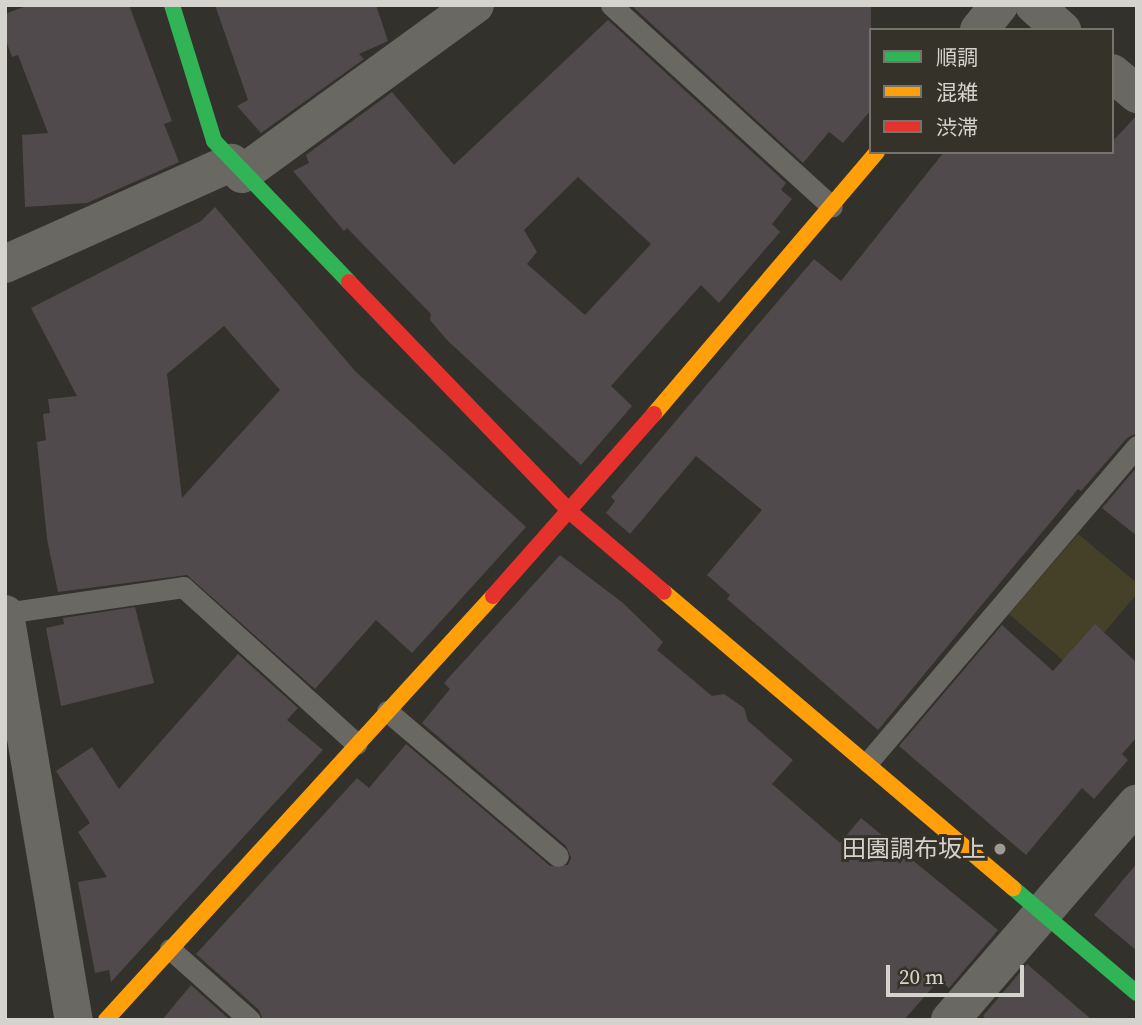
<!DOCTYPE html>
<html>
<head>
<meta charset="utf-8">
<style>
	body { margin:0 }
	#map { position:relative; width:1142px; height:1025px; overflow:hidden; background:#32312c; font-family:"Source Serif 4","Noto Sans JP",serif }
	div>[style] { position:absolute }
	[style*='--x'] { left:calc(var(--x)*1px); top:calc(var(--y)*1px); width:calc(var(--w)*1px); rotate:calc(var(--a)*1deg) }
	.green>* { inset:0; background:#454129 }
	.building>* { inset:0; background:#504a4c }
	.lane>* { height:21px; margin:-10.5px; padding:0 10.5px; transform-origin:10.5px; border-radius:10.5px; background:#696862 }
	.street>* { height:38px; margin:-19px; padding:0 19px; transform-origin:19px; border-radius:19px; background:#696862 }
	.fast>* { height:16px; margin:-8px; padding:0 8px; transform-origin:8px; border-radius:8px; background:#30b455 }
	.slow>* { height:16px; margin:-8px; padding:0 8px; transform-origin:8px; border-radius:8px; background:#ff9f0a }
	.jam>* { height:16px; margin:-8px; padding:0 8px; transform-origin:8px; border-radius:8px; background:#e5322d }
	.dots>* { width:19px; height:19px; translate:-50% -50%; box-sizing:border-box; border:4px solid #353329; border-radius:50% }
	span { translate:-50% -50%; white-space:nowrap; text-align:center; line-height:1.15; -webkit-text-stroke:6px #353329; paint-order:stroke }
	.poi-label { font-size:24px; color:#d5d3cd }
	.right { translate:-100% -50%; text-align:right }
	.frame { position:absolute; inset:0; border:7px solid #d5d3cd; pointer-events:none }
	.legend { position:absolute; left:869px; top:28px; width:245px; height:126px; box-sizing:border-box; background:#353329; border:2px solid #75736b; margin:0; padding:9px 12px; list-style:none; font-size:21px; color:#d5d3cd }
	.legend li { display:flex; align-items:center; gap:14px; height:35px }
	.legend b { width:35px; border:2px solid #75736b }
	.scale { position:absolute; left:886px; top:965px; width:138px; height:32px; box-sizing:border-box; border:4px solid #d5d3cd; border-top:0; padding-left:9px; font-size:21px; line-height:24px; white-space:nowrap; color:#d5d3cd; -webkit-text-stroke:5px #353329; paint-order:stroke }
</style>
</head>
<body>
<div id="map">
	<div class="green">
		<div style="clip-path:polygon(1078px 534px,1137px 583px,1137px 594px,1073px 669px,1009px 614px)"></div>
	</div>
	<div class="building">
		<div style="clip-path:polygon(29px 5px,129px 5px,172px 121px,164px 124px,179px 162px,87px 203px,25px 207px,22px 135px,48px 133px,18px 55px,12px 57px,5px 38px,5px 14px)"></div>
		<div style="clip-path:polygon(215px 5px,376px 5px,388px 41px,359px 54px,364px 59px,261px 133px,237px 106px,248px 100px)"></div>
		<div style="clip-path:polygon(631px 5px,871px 5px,871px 110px,843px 143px,829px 132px,803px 163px)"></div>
		<div style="clip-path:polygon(evenodd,608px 20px,786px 183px,781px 190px,792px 199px,772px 224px,780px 232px,719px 303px,701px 285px,611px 386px,632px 406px,581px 465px,447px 340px,430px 320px,431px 314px,347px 228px,344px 231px,293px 171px,309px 163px,306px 155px,392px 92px,454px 165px,608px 20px,578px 177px,651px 244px,585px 315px,527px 264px,537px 252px,524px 230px,578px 177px)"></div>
		<div style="clip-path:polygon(1137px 115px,1137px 433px,1127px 438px,1081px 491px,1078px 489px,878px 730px,727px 599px,730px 595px,707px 575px,762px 510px,696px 456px,630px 534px,606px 513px,615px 501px,611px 497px,814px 259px,841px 281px,944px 152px,1112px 152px,1112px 142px)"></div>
		<div style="clip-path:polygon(evenodd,215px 207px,355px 371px,526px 527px,412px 653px,376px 620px,315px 689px,187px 575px,58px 592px,47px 539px,37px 442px,46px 440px,43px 414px,50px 413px,48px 399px,77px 396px,31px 308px,201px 221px,215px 207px,224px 326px,280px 390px,182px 498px,167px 374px,224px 326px)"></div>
		<div style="clip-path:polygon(1137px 467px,1137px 536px,1102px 508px)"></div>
		<div style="clip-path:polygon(560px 555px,623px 603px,663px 642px,657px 650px,712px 696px,724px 694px,744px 708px,748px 721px,793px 760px,772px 784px,840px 843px,861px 818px,998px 930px,949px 988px,939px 980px,904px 1020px,263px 1020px,259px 1010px,196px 954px,357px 778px,369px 788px,406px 744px,550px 866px,568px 865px,571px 858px,566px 846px,422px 723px,450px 689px,444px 683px)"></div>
		<div style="clip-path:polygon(135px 607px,154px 683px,61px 706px,46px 628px,64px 624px,63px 618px)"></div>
		<div style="clip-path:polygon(1095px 624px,1137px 663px,1137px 737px,1122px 754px,1128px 760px,1094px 799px,1082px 788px,1026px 855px,899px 746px,1002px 625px,1053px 671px)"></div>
		<div style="clip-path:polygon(238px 654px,298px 708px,287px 720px,323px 750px,111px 982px,109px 970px,95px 973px,78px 882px,107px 877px,78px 832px,90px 823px,56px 771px,92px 747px,119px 789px)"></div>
		<div style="clip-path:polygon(1137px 863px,1137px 951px,1094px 915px)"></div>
		<div style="clip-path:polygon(1027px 964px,1092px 1020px,987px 1020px,983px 1016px)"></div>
		<div style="clip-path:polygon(191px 985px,230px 1020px,162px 1020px)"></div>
	</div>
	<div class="lane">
		<div style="--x:611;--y:5;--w:299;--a:42.4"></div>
		<div style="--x:5;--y:613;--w:180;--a:-8.3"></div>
		<div style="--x:183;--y:587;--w:234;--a:42.1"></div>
		<div style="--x:387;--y:711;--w:224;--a:40.3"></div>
		<div style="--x:868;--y:762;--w:415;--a:-49.6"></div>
		<div style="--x:170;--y:949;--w:107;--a:41.6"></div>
	</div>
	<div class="street">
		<div style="--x:1034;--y:5;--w:38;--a:42"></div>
		<div style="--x:979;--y:30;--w:32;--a:-51"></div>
		<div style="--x:1112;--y:73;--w:33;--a:40"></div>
		<div style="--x:242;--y:174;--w:288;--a:-36"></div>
		<div style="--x:5;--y:264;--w:248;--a:-24.1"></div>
		<div style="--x:5;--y:614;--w:412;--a:80.4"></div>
		<div style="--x:950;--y:1020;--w:286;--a:-49.2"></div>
	</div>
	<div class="fast">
		<div style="--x:172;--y:5;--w:142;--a:72.8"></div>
		<div style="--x:214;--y:141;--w:195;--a:46.2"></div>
		<div style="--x:1013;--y:888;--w:162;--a:40.3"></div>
	</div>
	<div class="slow">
		<div style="--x:654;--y:414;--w:344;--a:-49.6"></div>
		<div style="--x:664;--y:592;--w:458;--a:40.3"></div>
		<div style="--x:106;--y:1020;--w:574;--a:-47.61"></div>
	</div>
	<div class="jam">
		<div style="--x:349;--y:282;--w:319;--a:46.1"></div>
		<div style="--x:570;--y:512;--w:123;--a:40.4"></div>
		<div style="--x:493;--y:596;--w:243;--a:-48.5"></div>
	</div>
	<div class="dots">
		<div style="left:1000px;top:849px;background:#9c9a95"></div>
	</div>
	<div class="poi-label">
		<span class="right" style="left:986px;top:849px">田園調布坂上</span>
	</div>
	<div class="frame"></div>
	<ul class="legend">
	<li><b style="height:9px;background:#30b455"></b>順調</li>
	<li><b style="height:9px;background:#ff9f0a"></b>混雑</li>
	<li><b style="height:9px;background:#e5322d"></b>渋滞</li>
	</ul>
	<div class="scale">20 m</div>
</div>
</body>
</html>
